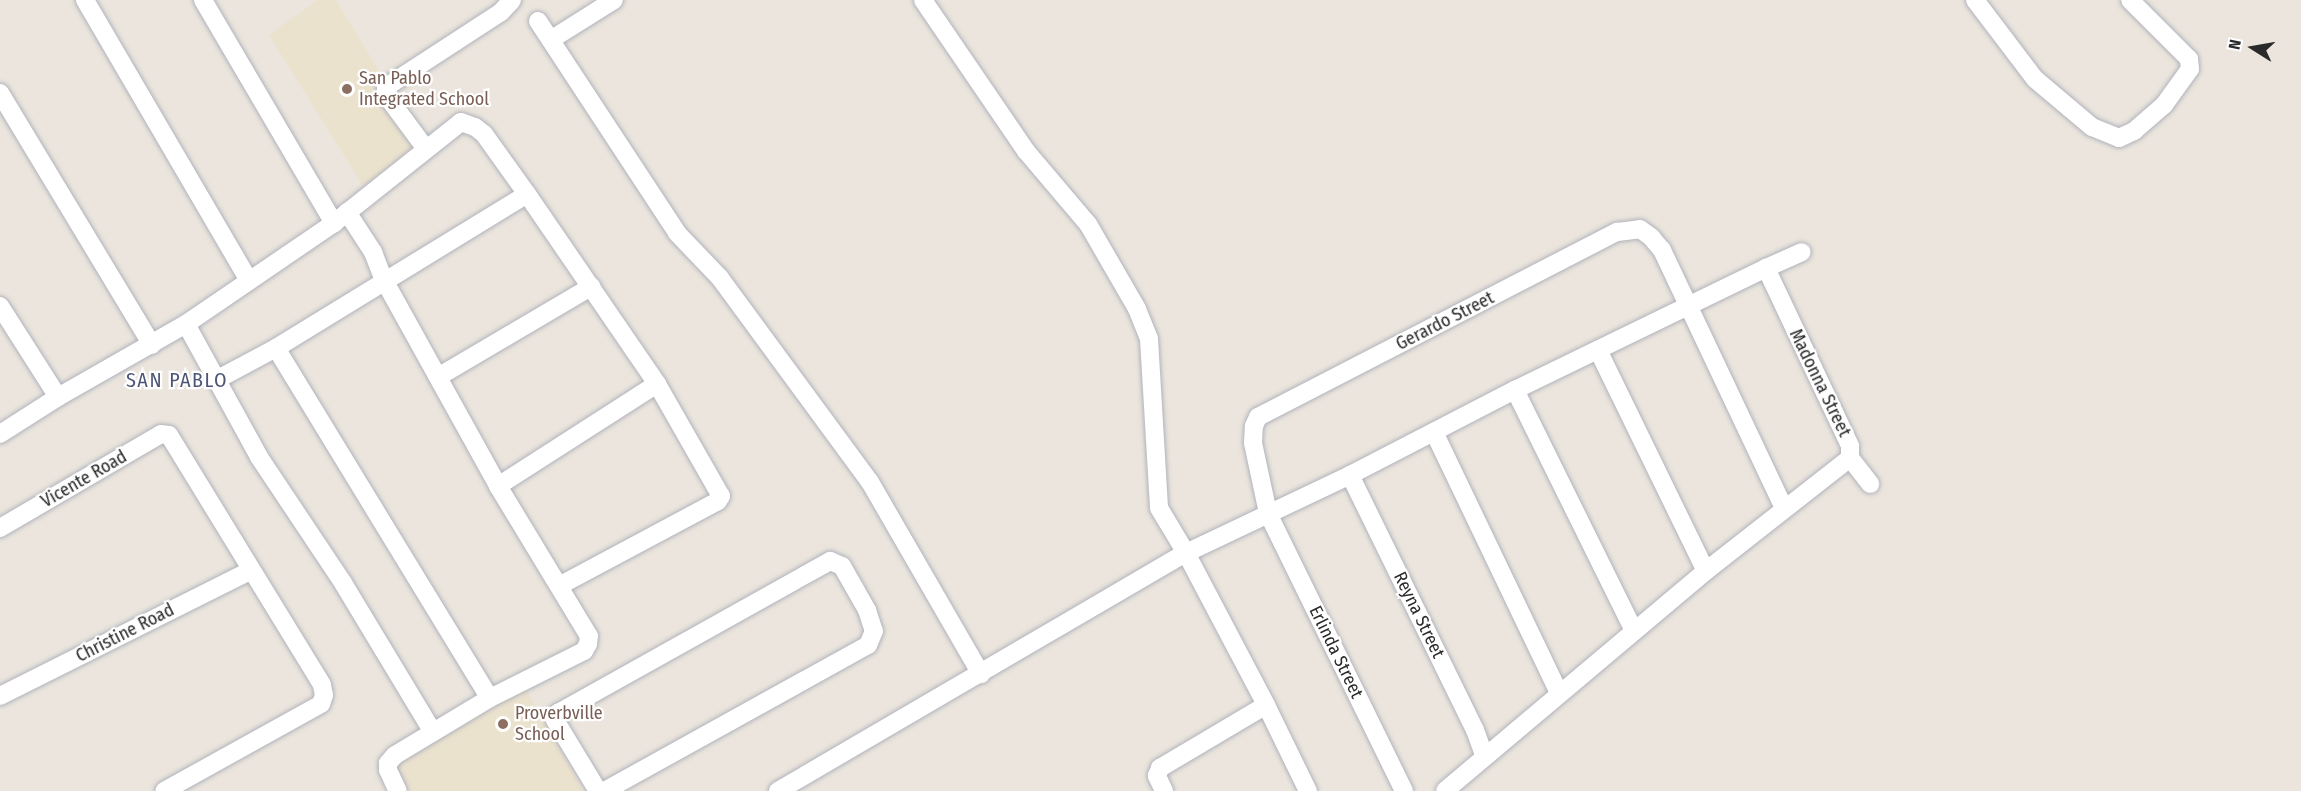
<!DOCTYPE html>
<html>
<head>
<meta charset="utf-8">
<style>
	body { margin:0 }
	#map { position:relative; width:2301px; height:791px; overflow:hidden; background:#ebe5dd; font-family:"Fira Sans Condensed",sans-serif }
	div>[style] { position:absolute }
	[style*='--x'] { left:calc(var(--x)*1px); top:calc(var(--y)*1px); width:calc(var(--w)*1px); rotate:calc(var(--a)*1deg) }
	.education>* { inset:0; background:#ebe2ce }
	.roads { filter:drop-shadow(0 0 2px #b1b3bc) drop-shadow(0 0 2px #b1b3bc) }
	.street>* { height:18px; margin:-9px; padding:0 9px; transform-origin:9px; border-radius:9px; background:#fff }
	.dots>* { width:16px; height:16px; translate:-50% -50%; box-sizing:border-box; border:3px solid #fff; border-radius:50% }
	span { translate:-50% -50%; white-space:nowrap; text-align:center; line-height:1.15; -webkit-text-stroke:4.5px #fff; paint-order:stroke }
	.education-label { font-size:18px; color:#785e54 }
	.left { translate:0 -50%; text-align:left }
	.street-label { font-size:18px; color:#2a2a2a }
	.neighbourhood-label { font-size:20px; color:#4f5576; letter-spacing:1.5px }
	.north { position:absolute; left:2223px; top:18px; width:60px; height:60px; -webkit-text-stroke:4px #fff; paint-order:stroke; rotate:281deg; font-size:16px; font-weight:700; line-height:24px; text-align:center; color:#2a2a2a }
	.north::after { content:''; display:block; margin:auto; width:21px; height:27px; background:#2a2a2a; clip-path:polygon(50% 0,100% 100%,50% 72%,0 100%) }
</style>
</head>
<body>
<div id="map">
	<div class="education">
		<div style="clip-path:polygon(318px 0,336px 0,424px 144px,363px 186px,269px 35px)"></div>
		<div style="clip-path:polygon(525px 687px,583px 791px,409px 791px,394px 762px)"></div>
	</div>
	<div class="roads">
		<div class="street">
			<div style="--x:85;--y:0;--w:323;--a:59.7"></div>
			<div style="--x:203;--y:0;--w:259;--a:59.6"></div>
			<div style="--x:923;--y:0;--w:183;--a:55.7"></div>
			<div style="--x:1026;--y:151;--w:96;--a:49.7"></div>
			<div style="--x:1088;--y:224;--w:98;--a:60"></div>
			<div style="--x:1137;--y:309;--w:32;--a:68"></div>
			<div style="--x:1149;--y:339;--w:169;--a:86.6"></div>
			<div style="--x:1159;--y:508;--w:52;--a:59"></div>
			<div style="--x:1186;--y:553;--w:172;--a:62.2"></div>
			<div style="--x:1266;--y:705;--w:96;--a:64"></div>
			<div style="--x:1975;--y:0;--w:99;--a:52.8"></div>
			<div style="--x:2035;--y:79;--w:75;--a:40.1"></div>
			<div style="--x:2092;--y:127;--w:29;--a:22"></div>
			<div style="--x:2119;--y:138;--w:17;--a:-25"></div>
			<div style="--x:2134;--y:131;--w:40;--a:-41"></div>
			<div style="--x:2164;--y:105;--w:44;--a:-54.2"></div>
			<div style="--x:2190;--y:69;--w:10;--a:-96"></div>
			<div style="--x:2189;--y:59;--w:83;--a:-135"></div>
			<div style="--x:538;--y:21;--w:254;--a:56.7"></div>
			<div style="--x:677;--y:233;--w:62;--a:46.3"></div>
			<div style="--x:720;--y:278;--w:253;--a:53.7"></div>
			<div style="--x:870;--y:482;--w:222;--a:60"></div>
			<div style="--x:552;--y:39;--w:73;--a:-32.2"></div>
			<div style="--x:0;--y:93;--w:294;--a:58.9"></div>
			<div style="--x:426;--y:149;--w:67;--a:-126.5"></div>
			<div style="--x:386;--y:95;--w:8;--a:-90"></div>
			<div style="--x:386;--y:87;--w:137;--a:-33.1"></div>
			<div style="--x:501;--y:12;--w:16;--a:-47"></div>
			<div style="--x:347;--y:212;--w:48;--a:57"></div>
			<div style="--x:373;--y:252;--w:30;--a:69"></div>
			<div style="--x:384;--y:280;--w:235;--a:61"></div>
			<div style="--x:498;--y:486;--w:175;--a:58.8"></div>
			<div style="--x:589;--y:636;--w:8;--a:97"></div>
			<div style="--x:588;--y:644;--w:8;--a:120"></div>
			<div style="--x:584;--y:651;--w:105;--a:153.4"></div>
			<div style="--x:490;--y:698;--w:111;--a:149"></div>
			<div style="--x:395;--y:755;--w:11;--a:131"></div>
			<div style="--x:388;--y:763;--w:7;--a:90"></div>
			<div style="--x:388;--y:770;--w:23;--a:65"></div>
			<div style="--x:1766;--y:268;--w:39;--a:-24"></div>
			<div style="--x:0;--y:306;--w:108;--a:57.5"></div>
			<div style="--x:186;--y:324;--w:152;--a:61.2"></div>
			<div style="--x:259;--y:457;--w:151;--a:56.3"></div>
			<div style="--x:343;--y:583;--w:174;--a:58.9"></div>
			<div style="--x:276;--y:348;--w:410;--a:58.6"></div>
			<div style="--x:1598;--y:350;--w:246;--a:64"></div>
			<div style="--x:438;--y:377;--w:178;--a:-30.5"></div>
			<div style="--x:218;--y:379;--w:66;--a:-28.1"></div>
			<div style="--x:276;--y:348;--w:294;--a:-31.5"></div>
			<div style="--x:1515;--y:390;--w:269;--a:63.7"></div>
			<div style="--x:1434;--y:432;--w:289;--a:64.4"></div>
			<div style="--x:0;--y:434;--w:69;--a:-32.5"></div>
			<div style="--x:58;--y:397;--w:147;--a:-29.7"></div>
			<div style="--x:186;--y:324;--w:179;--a:-34.3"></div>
			<div style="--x:334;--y:223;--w:162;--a:-38.5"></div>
			<div style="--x:461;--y:122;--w:15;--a:20"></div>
			<div style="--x:475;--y:127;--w:11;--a:38"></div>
			<div style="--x:484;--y:134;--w:74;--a:54.4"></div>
			<div style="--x:527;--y:194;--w:230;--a:55.6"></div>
			<div style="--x:657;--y:384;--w:129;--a:60.3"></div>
			<div style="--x:721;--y:496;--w:6;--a:121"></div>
			<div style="--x:718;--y:501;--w:178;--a:151.9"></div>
			<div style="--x:1850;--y:458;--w:33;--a:52"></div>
			<div style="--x:1350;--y:475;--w:284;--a:63.9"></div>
			<div style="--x:1475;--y:730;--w:27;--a:70"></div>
			<div style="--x:498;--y:486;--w:189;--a:-32.7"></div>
			<div style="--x:0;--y:528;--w:186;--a:-30.3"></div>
			<div style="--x:161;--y:434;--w:8;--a:7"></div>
			<div style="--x:169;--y:435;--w:293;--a:58.5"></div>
			<div style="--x:322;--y:685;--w:10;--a:79"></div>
			<div style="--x:324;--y:695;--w:9;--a:108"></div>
			<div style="--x:321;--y:704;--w:179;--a:151"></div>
			<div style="--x:0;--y:696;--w:280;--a:-26.6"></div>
			<div style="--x:598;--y:791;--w:83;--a:-121.2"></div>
			<div style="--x:555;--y:720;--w:8;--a:-67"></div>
			<div style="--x:558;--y:713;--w:312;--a:-29.2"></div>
			<div style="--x:830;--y:561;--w:13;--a:23"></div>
			<div style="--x:842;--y:566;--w:51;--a:60.4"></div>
			<div style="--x:867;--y:610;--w:22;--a:72"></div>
			<div style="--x:874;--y:631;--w:15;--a:113"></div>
			<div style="--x:868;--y:645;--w:301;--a:151"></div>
			<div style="--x:778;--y:791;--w:472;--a:-30.3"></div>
			<div style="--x:1186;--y:553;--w:182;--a:-25.4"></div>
			<div style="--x:1350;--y:475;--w:186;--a:-27.3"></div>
			<div style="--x:1515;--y:390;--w:279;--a:-25.9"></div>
			<div style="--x:1766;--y:268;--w:197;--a:64.7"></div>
			<div style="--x:1850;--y:446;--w:12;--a:90"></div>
			<div style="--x:1850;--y:458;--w:183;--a:141.9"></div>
			<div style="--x:1706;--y:571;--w:341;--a:139.9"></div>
			<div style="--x:1164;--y:791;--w:17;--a:-115"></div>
			<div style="--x:1157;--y:776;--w:9;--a:-69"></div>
			<div style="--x:1160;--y:768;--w:123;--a:-30.7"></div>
			<div style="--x:1404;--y:791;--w:309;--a:-116.1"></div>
			<div style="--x:1268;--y:513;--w:72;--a:-102.1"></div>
			<div style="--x:1253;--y:443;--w:17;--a:-87"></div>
			<div style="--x:1254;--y:426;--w:10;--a:-66"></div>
			<div style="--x:1258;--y:417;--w:404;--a:-27.3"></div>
			<div style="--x:1617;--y:232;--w:23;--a:-7"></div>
			<div style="--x:1640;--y:229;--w:14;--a:36"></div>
			<div style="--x:1651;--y:237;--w:17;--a:50"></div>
			<div style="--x:1662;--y:250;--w:285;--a:64.7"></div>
		</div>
	</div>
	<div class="dots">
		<div style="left:347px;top:89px;background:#8d6e63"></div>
		<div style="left:503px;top:724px;background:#8d6e63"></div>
	</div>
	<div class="education-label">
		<span class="left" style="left:359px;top:89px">San Pablo<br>Integrated School</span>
		<span class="left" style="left:515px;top:724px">Proverbville<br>School</span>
	</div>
	<div class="street-label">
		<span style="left:1445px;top:321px;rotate:-27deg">Gerardo Street</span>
		<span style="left:1820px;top:383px;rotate:64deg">Madonna Street</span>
		<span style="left:84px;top:479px;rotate:-30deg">Vicente Road</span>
		<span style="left:1419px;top:615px;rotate:64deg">Reyna Street</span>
		<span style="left:125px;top:633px;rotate:-27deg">Christine Road</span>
		<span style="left:1336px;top:652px;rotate:64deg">Erlinda Street</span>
	</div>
	<div class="neighbourhood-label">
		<span style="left:177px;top:380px">SAN PABLO</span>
	</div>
	<div class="north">N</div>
</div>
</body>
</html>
